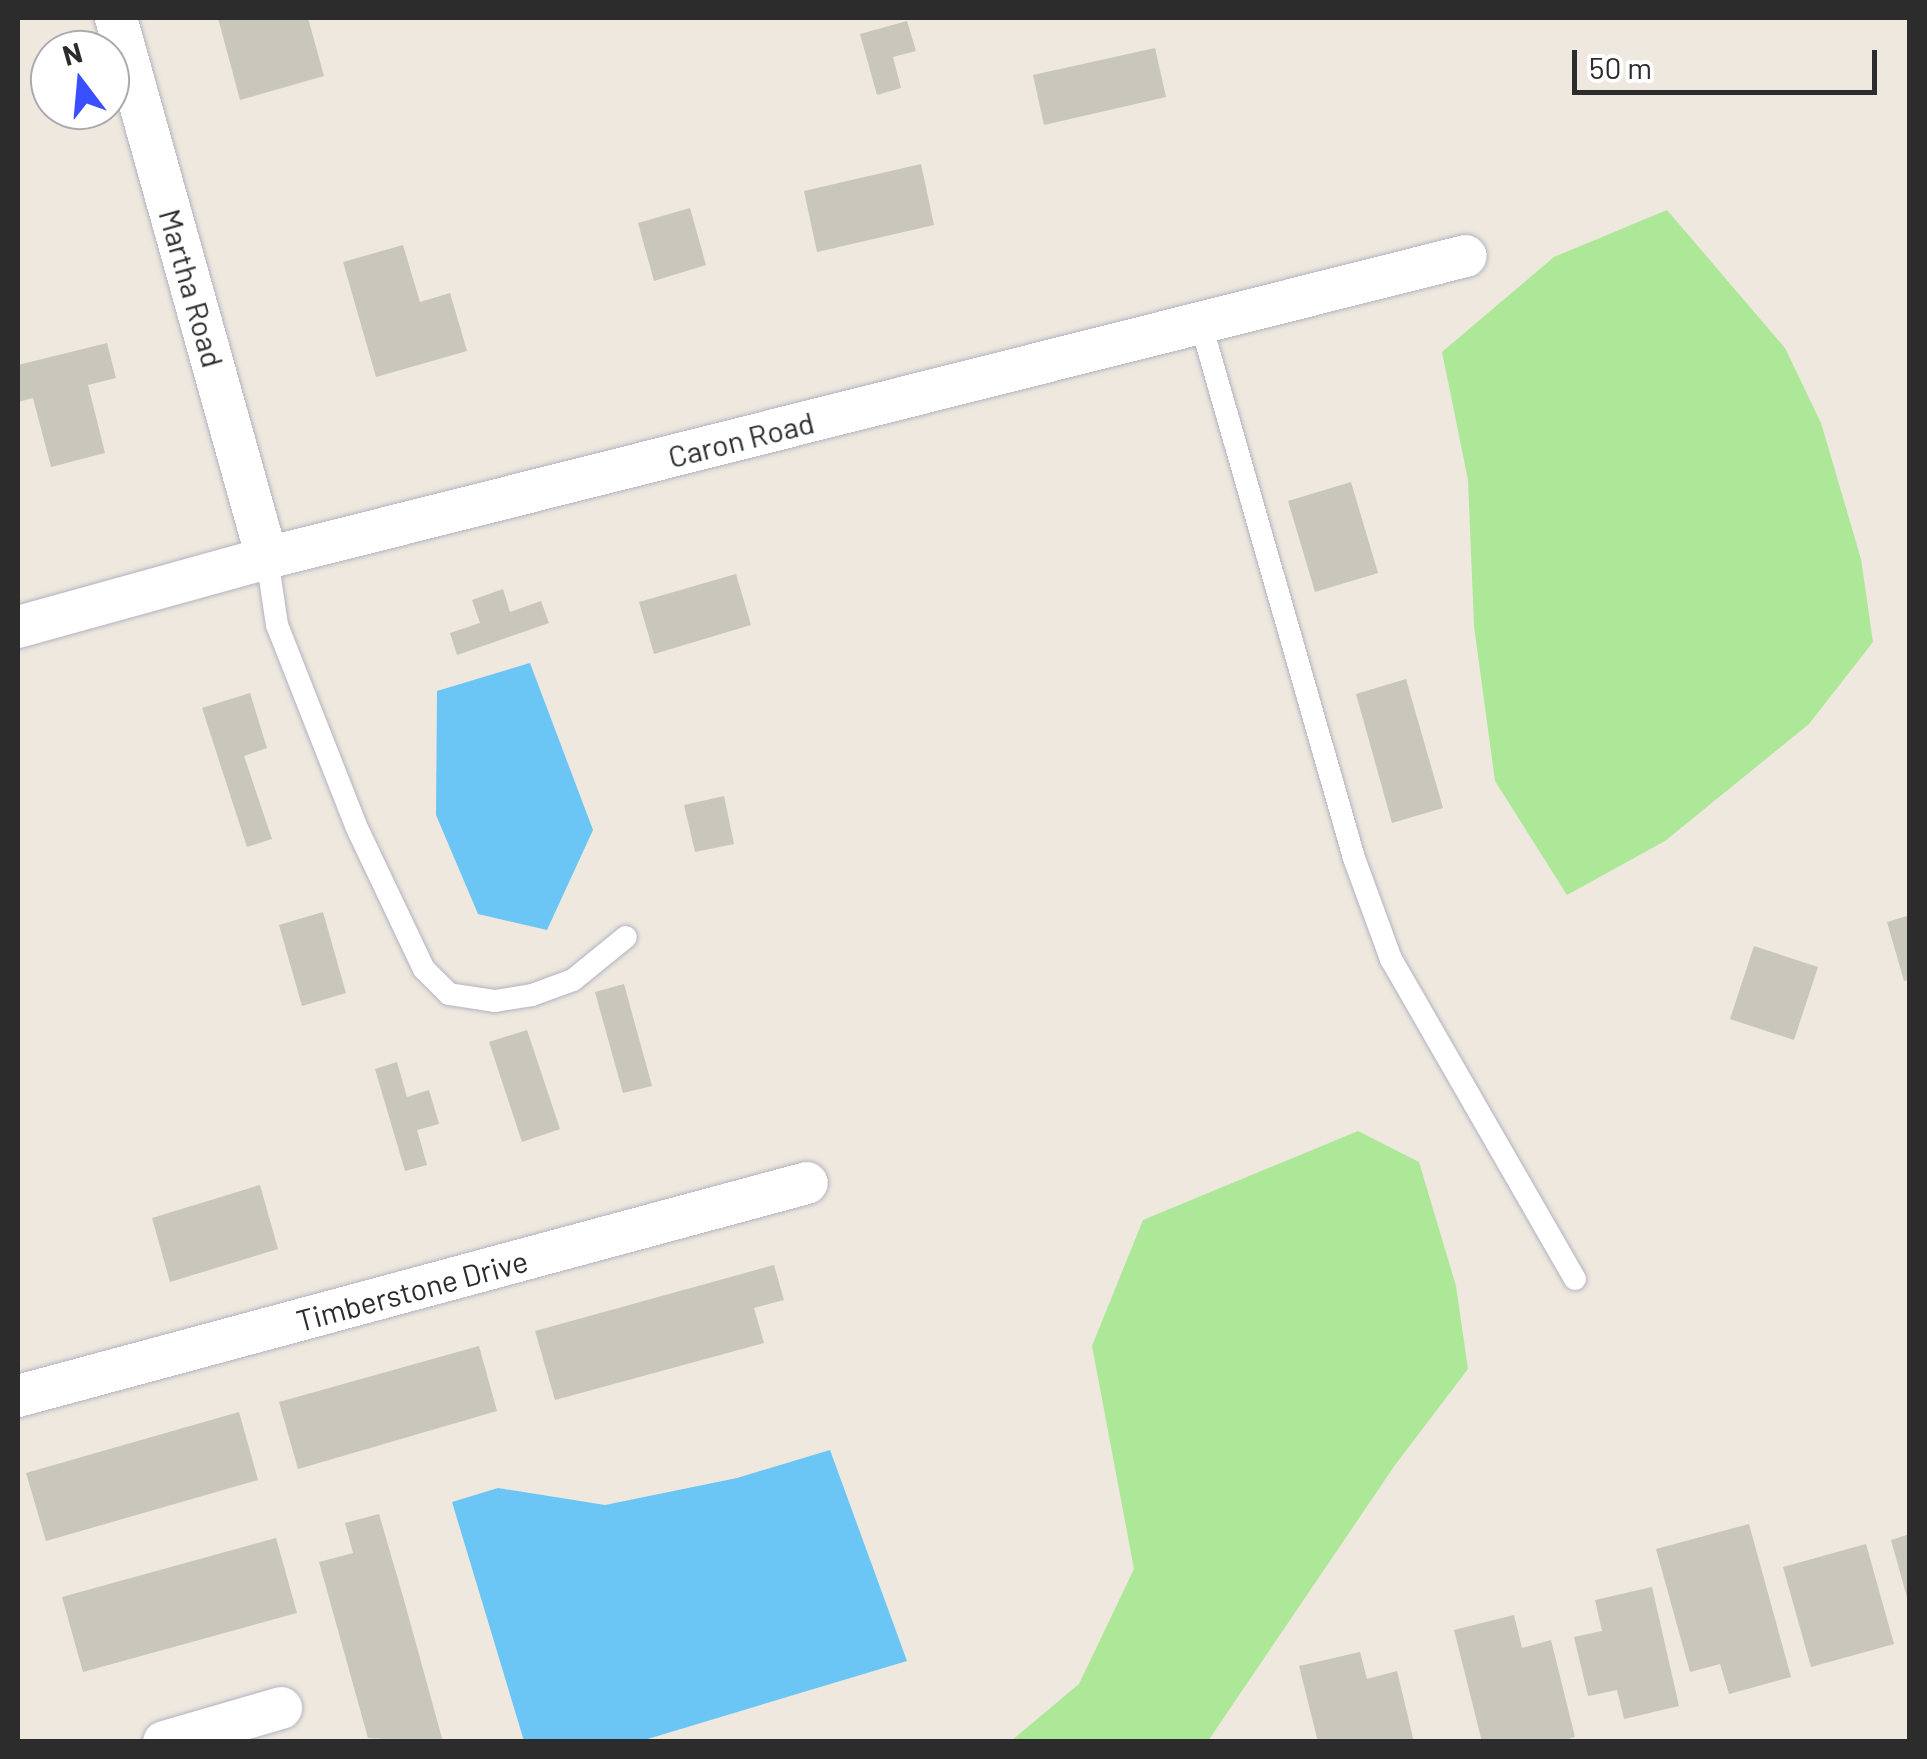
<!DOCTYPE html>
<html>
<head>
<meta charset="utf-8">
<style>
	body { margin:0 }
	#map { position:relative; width:1927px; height:1759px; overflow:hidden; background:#eee8de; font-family:Barlow,sans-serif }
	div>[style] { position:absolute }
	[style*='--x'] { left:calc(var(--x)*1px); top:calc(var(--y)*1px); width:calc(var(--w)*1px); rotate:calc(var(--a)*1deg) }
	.green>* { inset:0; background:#ace897 }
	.water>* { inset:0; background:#6bc6f6 }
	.building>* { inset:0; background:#c9c6bc }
	.roads { filter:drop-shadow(0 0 2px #b2b3c0) drop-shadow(0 0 2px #b2b3c0) }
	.lane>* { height:22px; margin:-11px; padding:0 11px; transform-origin:11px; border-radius:11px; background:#fff }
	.street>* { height:42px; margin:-21px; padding:0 21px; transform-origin:21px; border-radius:21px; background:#fff }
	span { translate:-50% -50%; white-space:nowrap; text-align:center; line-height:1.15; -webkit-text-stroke:8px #fff; paint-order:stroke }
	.street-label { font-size:30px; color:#2c2c2c }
	.frame { position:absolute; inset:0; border:20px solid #2c2c2c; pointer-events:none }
	.north { position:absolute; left:30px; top:30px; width:100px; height:100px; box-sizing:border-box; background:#fff; border:2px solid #ababab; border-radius:50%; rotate:344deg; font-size:28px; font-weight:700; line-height:40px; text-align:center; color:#2c2c2c }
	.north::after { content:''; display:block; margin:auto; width:35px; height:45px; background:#3a4fff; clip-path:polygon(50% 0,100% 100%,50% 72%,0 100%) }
	.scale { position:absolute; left:1572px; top:50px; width:305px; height:45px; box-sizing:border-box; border:5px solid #2c2c2c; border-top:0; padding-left:12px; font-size:30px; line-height:35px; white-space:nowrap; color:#2c2c2c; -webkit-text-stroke:8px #fff; paint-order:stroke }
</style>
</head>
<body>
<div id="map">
	<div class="green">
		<div style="clip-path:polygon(1667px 210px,1785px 348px,1821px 423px,1861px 559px,1873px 642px,1809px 724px,1665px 841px,1567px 895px,1495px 781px,1474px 626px,1468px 480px,1442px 352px,1554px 257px)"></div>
		<div style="clip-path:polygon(1358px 1131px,1419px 1162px,1456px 1286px,1468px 1369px,1395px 1465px,1208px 1741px,1011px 1741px,1079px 1684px,1134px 1569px,1092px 1346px,1143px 1220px)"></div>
	</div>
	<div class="water">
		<div style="clip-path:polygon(530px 663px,593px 830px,547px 930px,478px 914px,436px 815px,437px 691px)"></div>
		<div style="clip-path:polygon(830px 1450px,907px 1661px,641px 1741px,524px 1741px,452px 1502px,498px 1488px,605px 1505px,737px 1478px)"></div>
	</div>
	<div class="building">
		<div style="clip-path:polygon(218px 18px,308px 18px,324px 76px,240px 100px)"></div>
		<div style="clip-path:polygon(907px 21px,916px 51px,893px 57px,901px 88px,877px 95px,860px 34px)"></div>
		<div style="clip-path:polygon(1155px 48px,1166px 97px,1044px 125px,1033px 75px)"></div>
		<div style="clip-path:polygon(921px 164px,934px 225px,817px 252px,804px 191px)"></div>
		<div style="clip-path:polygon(690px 208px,706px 265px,654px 281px,638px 223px)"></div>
		<div style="clip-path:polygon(403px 245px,420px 302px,450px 293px,467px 351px,376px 377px,343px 262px)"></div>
		<div style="clip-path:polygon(107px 343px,116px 378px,88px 385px,105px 453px,51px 467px,33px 398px,18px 402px,18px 365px)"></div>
		<div style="clip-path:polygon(1351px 482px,1378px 573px,1315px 592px,1288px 501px)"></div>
		<div style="clip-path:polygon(736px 574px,751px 625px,654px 654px,639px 602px)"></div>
		<div style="clip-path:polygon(503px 589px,510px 612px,541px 601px,549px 623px,457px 655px,450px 633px,480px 623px,472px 600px)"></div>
		<div style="clip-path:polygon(1406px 679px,1443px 808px,1392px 823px,1356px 694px)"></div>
		<div style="clip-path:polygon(250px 693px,267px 748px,244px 756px,272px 839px,247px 847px,202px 708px)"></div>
		<div style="clip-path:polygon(724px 796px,734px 844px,695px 852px,684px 805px)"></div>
		<div style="clip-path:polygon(323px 912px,346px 993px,302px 1006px,279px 925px)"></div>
		<div style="clip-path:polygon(1910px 915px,1910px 979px,1904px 981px,1887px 922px)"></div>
		<div style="clip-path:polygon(1754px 946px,1818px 967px,1794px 1040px,1730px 1019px)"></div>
		<div style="clip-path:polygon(624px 984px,652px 1086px,623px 1093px,595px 992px)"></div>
		<div style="clip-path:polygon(527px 1030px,560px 1129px,522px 1142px,489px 1042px)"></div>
		<div style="clip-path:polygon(397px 1062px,407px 1097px,429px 1090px,439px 1124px,417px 1130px,427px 1165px,405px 1171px,375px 1069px)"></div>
		<div style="clip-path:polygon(260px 1185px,278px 1249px,170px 1282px,152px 1218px)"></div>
		<div style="clip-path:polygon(774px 1265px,784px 1300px,754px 1308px,764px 1343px,555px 1400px,535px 1331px)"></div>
		<div style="clip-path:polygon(479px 1346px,497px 1411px,298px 1469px,279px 1402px)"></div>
		<div style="clip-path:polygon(239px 1412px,258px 1480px,46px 1541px,26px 1473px)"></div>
		<div style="clip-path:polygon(379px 1514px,404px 1600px,443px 1742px,368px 1738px,319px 1562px,353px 1553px,345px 1523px)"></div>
		<div style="clip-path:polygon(1749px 1524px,1791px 1677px,1729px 1694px,1720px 1664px,1690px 1672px,1656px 1549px)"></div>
		<div style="clip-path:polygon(1910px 1534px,1910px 1601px,1908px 1601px,1891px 1540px)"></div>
		<div style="clip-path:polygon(276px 1538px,297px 1613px,83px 1672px,62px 1597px)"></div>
		<div style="clip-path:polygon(1866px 1544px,1894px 1644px,1811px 1667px,1783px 1567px)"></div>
		<div style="clip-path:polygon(1652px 1587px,1679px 1706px,1624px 1719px,1617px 1690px,1588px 1696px,1574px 1637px,1602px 1631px,1595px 1600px)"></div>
		<div style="clip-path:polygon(1514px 1615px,1522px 1648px,1551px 1640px,1575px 1737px,1557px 1742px,1482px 1742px,1454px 1630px)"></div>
		<div style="clip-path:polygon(1360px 1652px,1367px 1679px,1397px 1671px,1414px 1742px,1318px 1742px,1299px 1666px)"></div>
	</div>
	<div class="roads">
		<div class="lane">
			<div style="--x:1201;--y:324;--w:555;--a:74.01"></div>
			<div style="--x:1354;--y:858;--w:108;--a:69.9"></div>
			<div style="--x:1391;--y:959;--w:369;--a:60.1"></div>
			<div style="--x:267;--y:558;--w:68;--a:81.5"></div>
			<div style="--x:277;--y:625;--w:216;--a:68.5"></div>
			<div style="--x:356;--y:826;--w:158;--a:64.6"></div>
			<div style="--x:424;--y:969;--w:35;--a:45"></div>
			<div style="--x:449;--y:994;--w:47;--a:8.7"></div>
			<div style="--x:495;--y:1001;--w:37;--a:-9"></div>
			<div style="--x:532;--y:995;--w:44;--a:-20.1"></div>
			<div style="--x:573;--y:980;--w:68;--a:-39.1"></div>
		</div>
		<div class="street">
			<div style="--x:116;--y:18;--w:561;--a:74.38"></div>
			<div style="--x:18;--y:627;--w:258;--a:-15.5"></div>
			<div style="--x:267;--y:558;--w:1236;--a:-14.14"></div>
			<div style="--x:18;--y:1396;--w:817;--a:-15.11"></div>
			<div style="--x:164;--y:1742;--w:122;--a:-16.2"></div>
		</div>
	</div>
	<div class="street-label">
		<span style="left:192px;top:288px;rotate:74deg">Martha Road</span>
		<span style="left:741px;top:439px;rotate:-14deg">Caron Road</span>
		<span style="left:412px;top:1290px;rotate:-15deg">Timberstone Drive</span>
	</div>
	<div class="frame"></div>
	<div class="north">N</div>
	<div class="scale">50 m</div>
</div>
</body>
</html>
